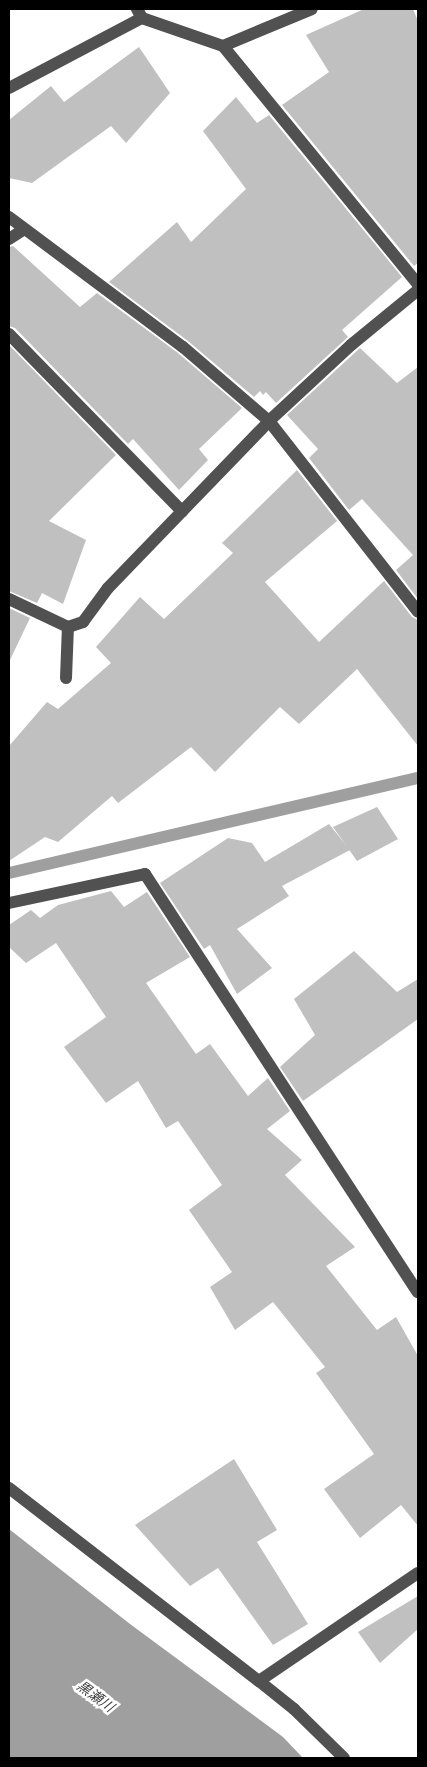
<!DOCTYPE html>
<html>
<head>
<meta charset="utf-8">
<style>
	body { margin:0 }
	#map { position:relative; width:427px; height:1767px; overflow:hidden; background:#fff; font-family:"Fira Sans","Noto Sans JP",sans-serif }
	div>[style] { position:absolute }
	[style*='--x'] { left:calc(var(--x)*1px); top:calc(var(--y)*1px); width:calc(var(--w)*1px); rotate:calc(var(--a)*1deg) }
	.water>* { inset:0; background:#9f9f9f }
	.stream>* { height:12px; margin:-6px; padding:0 6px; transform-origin:6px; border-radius:6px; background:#9f9f9f }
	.building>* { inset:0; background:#c0c0c0 }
	.minor>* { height:12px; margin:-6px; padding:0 6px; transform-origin:6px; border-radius:6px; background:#515151 }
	span { translate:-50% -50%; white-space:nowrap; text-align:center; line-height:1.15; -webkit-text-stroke:5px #fff; paint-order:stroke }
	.water-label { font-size:14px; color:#404040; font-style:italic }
	.frame { position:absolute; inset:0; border:10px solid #000; pointer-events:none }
</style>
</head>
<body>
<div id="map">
	<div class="water">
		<div style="clip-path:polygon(9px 1529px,130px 1624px,283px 1737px,303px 1758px,9px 1758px)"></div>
	</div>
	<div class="stream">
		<div style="--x:9;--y:873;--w:420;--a:-13.1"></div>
	</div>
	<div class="building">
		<div style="clip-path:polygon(364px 9px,413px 9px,418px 21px,418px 263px,414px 266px,282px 105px,329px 72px,306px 35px)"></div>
		<div style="clip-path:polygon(139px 47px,170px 93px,126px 143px,111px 126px,32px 183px,9px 178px,9px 120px,51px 86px,64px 102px)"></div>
		<div style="clip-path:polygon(236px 97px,257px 123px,269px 115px,402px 277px,342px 330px,348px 337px,276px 403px,266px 392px,263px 395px,260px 391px,254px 397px,188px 341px,109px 282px,177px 222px,191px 242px,246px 189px,203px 131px)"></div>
		<div style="clip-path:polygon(13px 246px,80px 307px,97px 293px,178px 353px,242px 408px,199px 449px,208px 460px,179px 490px,133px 439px,128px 444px,15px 328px,9px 326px,9px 247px)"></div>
		<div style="clip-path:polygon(9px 345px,116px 455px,49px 521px,86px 540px,63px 604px,42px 593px,37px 603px,9px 591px)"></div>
		<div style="clip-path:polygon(360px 348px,397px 383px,418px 367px,418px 599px,396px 570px,413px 555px,362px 499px,349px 510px,309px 458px,318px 449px,287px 415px)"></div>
		<div style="clip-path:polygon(297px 470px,337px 521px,265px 582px,319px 642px,384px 581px,412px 617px,418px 620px,418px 746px,357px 669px,299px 724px,280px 707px,215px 772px,191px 747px,118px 803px,112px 796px,58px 842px,45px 837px,9px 861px,9px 746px,47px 702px,58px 709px,111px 663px,96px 647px,140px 597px,164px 619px,233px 553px,222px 543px)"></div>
		<div style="clip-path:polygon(9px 608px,30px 618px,9px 662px)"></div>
		<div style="clip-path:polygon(377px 807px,398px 839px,357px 861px,333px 827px)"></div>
		<div style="clip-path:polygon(329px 824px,350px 850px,282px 886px,289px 896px,237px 929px,272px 968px,237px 994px,210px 945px,204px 949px,160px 883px,228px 838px,252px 843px,265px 862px)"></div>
		<div style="clip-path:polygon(111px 891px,124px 907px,147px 892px,190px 957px,146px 983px,196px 1054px,210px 1044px,248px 1096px,268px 1078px,290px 1111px,267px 1129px,302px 1160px,285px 1175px,355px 1247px,326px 1266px,377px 1330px,396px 1317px,418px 1356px,418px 1526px,401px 1505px,360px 1538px,324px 1489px,374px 1454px,316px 1373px,325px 1367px,273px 1302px,235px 1330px,210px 1287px,232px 1272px,189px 1210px,222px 1185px,178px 1121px,166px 1128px,138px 1081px,106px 1103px,64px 1047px,106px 1017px,56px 943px,26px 963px,9px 947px,9px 925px,31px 910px,40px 918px,58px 905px)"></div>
		<div style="clip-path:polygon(354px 951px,397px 992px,418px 979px,418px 1019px,303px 1101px,280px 1067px,315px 1035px,294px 999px)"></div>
		<div style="clip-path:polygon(234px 1459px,277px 1530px,257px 1542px,308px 1624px,273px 1645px,218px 1568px,190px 1586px,135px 1525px)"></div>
		<div style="clip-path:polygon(418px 1596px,418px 1629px,380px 1663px,358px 1632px)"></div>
	</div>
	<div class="minor">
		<div style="--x:137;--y:9;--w:10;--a:61"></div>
		<div style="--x:142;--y:18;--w:86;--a:19.1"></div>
		<div style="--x:223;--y:46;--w:96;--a:-22.6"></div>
		<div style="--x:223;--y:46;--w:308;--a:50.7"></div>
		<div style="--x:9;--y:88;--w:150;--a:-27.8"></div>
		<div style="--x:9;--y:217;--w:217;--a:36.8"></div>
		<div style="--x:183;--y:347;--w:113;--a:40.7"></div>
		<div style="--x:269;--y:421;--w:242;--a:52"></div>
		<div style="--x:9;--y:239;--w:17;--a:-33"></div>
		<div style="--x:9;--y:334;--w:248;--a:45.7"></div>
		<div style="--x:9;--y:599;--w:65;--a:25.4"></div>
		<div style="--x:68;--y:627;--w:16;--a:-18"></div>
		<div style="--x:83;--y:622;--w:42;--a:-53.7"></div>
		<div style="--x:108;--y:588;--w:232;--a:-46"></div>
		<div style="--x:269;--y:421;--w:112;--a:-42.8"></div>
		<div style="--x:351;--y:345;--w:87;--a:-39.4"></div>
		<div style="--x:66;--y:678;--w:51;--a:-87.8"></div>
		<div style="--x:9;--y:903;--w:139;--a:-12"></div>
		<div style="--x:145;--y:874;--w:499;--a:56.9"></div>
		<div style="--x:9;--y:1488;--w:316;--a:37.7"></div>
		<div style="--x:344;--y:1758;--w:70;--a:-135.6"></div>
		<div style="--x:294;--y:1709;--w:45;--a:-141.3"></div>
		<div style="--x:259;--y:1681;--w:192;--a:-34.2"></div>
	</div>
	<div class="water-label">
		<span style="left:95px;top:1697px;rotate:36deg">黒瀬川</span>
	</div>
	<div class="frame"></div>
</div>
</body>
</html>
